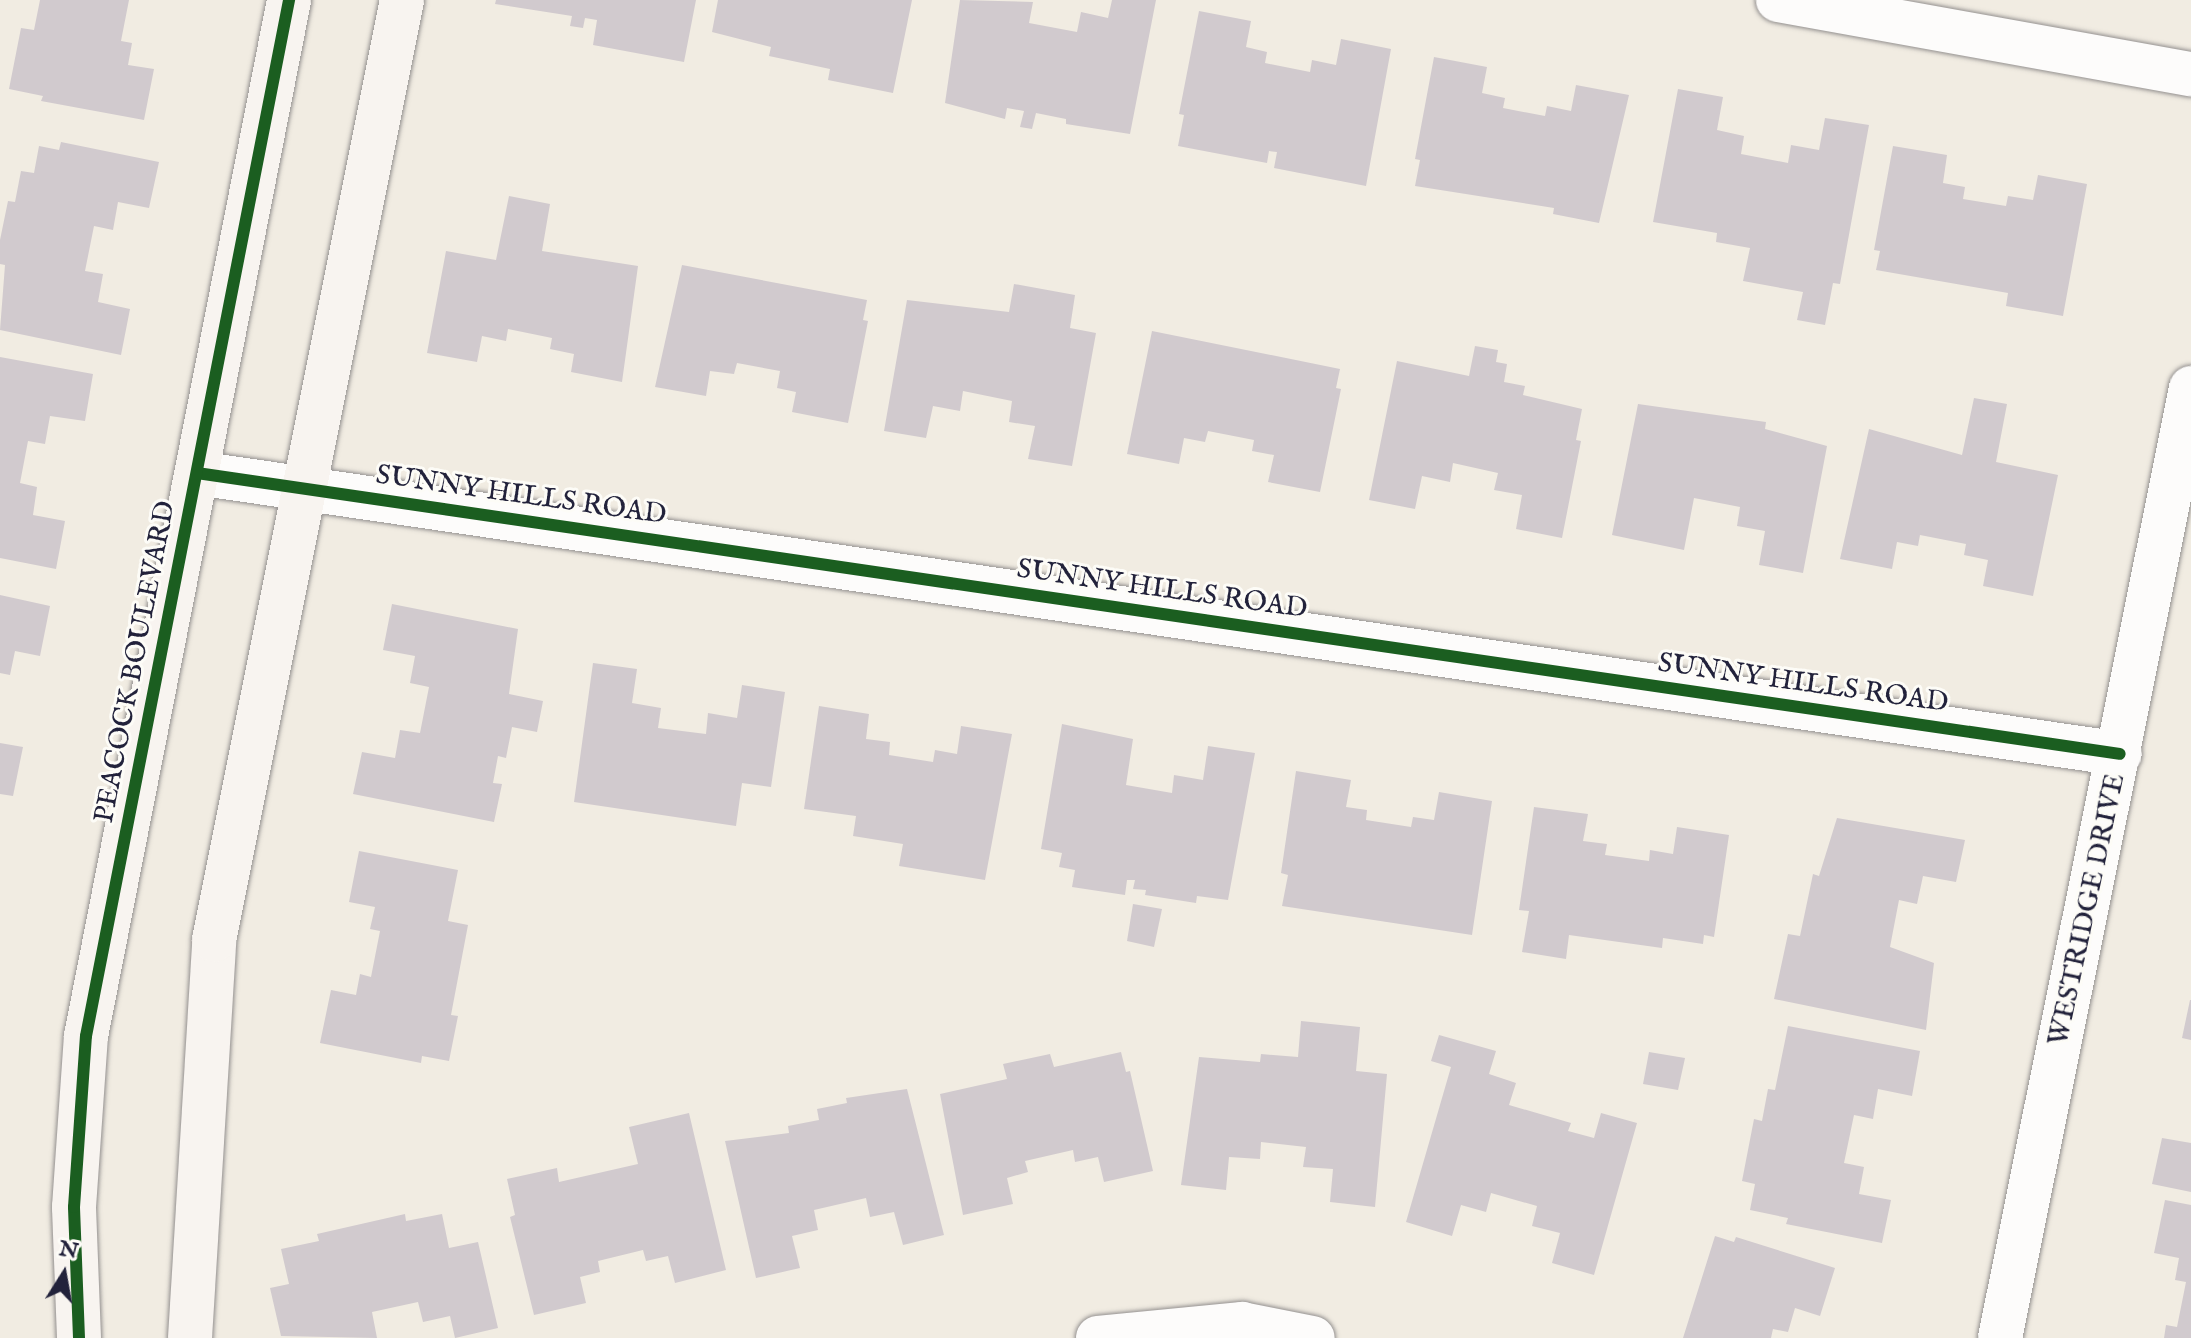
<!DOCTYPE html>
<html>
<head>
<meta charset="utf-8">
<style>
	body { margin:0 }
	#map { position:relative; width:2191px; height:1338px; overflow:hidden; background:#f1ece2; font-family:"IM FELL English",serif }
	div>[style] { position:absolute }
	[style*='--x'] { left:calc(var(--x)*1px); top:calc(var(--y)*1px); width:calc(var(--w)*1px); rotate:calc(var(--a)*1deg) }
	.building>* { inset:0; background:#d1cace }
	.roads { filter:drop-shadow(0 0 2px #949190) drop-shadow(0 0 2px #949190) }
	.street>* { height:44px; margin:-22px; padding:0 22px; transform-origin:22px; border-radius:22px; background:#fdfcfb }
	.secondary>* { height:44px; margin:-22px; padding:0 22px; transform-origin:22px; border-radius:22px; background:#f8f4f0 }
	.cycleway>* { height:12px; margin:-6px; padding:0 6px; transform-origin:6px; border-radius:6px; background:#1b5e20 }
	span { translate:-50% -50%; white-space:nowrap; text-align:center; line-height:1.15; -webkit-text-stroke:6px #fdfcf7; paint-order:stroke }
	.street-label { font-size:28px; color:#22223b }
	.north { position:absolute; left:24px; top:1234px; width:80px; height:80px; -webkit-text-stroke:6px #fdfcf7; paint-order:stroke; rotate:11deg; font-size:22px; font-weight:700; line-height:32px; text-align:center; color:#22223b }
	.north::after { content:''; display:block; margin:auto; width:28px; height:36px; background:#22223b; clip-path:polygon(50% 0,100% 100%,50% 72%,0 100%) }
</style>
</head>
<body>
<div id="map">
	<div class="building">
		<div style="clip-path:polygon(40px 0,129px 0,121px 41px,132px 43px,128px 65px,154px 69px,144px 120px,41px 101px,43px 96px,9px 89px,21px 28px,34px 30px)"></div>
		<div style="clip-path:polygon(496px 0,696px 0,684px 62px,593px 45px,597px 20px,585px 18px,583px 28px,570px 26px,572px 16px,495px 4px)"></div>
		<div style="clip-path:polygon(718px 0,912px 0,893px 93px,828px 80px,830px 69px,769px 56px,771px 47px,712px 32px)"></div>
		<div style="clip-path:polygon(960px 0,1033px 2px,1029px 23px,1077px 32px,1081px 12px,1108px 18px,1112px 0,1156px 0,1130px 134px,1066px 124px,1066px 119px,1036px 113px,1032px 129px,1020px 127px,1024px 111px,1007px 108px,1005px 119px,945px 103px)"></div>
		<div style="clip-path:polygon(1199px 11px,1251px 21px,1246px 47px,1267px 52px,1265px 63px,1310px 72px,1312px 60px,1336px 65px,1341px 39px,1391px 49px,1366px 186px,1274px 168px,1277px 152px,1269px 151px,1267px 163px,1178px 146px,1184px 115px,1179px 114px)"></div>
		<div style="clip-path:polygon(1434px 57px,1487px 67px,1482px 93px,1505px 98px,1503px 108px,1545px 116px,1547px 106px,1571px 111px,1576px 85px,1629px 95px,1599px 223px,1553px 214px,1554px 208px,1415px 186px,1420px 160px,1415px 159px)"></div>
		<div style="clip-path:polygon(1678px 89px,1723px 97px,1717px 130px,1744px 136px,1741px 154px,1788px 163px,1791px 145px,1819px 150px,1825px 118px,1869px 125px,1840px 284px,1833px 283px,1825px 325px,1797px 320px,1803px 292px,1743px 281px,1750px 248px,1716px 242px,1717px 233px,1653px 222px)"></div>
		<div style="clip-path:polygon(61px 142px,159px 162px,149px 208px,118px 202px,113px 230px,94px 226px,85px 271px,103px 274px,98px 302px,130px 309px,121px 355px,0 330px,5px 265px,0 264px,0 240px,8px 201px,15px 202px,21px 171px,34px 173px,39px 146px,59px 150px)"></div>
		<div style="clip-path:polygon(1893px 146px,1947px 155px,1943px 183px,1965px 187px,1963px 199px,2006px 206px,2008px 196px,2033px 200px,2038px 175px,2087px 184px,2063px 316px,2006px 306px,2008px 293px,1876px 270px,1880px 251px,1874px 250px)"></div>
		<div style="clip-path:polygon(509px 196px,550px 204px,542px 251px,638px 266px,622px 382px,571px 372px,574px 354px,550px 349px,552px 338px,508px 329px,506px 341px,482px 336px,477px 362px,427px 353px,446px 251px,496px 260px)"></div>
		<div style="clip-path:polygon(682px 265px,867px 300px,863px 320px,868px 321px,848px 423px,792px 412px,796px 392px,777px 388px,780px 371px,737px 363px,734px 374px,710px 371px,706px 396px,655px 387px)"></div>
		<div style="clip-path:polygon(1014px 284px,1075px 295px,1070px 328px,1096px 333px,1072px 466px,1028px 459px,1035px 426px,1009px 422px,1012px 401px,963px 391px,960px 411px,933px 406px,926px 438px,884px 431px,907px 300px,1009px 312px)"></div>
		<div style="clip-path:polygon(1152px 331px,1340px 369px,1336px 388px,1341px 389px,1320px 492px,1268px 482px,1274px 455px,1252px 451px,1254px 440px,1208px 431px,1205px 442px,1184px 438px,1179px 464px,1127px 454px)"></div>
		<div style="clip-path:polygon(1475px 346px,1498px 350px,1496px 362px,1507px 364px,1504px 382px,1525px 386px,1523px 395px,1582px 409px,1576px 440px,1581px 441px,1562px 538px,1516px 529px,1522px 495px,1494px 490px,1498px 473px,1453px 463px,1450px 482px,1422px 476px,1415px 509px,1369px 500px,1397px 361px,1469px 376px)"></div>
		<div style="clip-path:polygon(0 357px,93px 374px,85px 421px,50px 416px,45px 444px,28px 441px,20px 483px,37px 487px,33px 515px,65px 521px,56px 569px,0 558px)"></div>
		<div style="clip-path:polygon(1974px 398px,2007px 404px,1996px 462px,2058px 475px,2033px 596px,1983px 586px,1988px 560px,1964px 555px,1966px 544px,1920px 535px,1918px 546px,1897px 542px,1892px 569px,1840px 559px,1869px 429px,1962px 455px)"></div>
		<div style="clip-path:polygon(1638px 404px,1766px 422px,1765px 429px,1827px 446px,1803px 573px,1759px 565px,1765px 531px,1737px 526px,1740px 507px,1694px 498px,1684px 550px,1612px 535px)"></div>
		<div style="clip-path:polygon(0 595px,50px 606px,40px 656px,15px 651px,10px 675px,0 673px)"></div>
		<div style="clip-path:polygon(392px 604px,518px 629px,509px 694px,543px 701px,537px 732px,512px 727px,506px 758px,498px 756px,493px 783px,502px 784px,494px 822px,353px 794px,362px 752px,395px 758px,400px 730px,420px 733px,429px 687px,410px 683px,415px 656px,383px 650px)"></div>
		<div style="clip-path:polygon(593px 663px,637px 669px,632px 703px,661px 708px,658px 728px,706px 734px,708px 713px,737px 718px,742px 685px,785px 692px,771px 787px,742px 783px,736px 826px,574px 802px)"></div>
		<div style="clip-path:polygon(819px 706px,869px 714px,866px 739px,890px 742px,889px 755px,933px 762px,935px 750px,957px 754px,961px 726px,1012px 734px,985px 880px,899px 866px,903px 844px,853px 836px,856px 816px,804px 809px)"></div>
		<div style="clip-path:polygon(1062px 724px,1133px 739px,1126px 785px,1172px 793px,1174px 775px,1203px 780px,1208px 746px,1255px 753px,1228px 900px,1197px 896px,1196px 903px,1145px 895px,1146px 890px,1133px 889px,1135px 880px,1127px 880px,1125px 895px,1072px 887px,1075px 870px,1059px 867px,1062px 853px,1041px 849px)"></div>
		<div style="clip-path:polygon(0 743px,23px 747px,13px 796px,0 794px)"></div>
		<div style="clip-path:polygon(1296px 771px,1351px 780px,1346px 807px,1367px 810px,1366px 820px,1411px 827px,1413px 817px,1434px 820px,1439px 792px,1492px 801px,1472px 935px,1282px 906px,1288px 875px,1281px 873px)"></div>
		<div style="clip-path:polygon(1534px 807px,1588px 814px,1583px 841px,1607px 844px,1605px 855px,1649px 861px,1650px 850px,1673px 854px,1677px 827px,1729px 835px,1714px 937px,1704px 935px,1703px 944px,1663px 938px,1662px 948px,1569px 935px,1566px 959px,1522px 952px,1529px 911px,1519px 910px)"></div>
		<div style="clip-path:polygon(1837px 818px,1965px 840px,1956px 882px,1923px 876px,1917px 904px,1899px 900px,1890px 947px,1934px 963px,1926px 1030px,1774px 999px,1788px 934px,1800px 936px,1813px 874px,1819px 876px)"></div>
		<div style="clip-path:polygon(359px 851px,458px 870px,448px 921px,468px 925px,451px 1015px,458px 1016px,449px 1061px,422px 1056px,421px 1063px,320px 1043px,331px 990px,356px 995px,360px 974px,371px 977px,380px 931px,370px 929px,375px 907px,349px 902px)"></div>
		<div style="clip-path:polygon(1133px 904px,1162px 909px,1154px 947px,1127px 941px)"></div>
		<div style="clip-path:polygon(2190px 1000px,2191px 1000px,2191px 1040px,2182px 1038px)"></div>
		<div style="clip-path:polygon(1301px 1021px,1360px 1027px,1356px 1071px,1387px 1074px,1375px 1207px,1330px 1202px,1333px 1169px,1303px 1167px,1306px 1147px,1261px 1142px,1260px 1159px,1229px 1157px,1226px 1190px,1181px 1185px,1199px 1057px,1260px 1062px,1261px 1054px,1298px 1057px)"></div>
		<div style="clip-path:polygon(1788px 1026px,1920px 1051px,1912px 1096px,1878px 1089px,1873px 1119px,1854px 1115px,1844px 1163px,1864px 1167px,1859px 1194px,1891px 1200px,1882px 1243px,1786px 1224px,1788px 1218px,1750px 1210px,1755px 1184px,1742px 1181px,1754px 1119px,1762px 1121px,1768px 1089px,1775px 1090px)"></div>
		<div style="clip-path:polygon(1439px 1035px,1496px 1051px,1489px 1074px,1516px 1083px,1509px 1105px,1571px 1123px,1568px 1131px,1594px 1138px,1601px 1113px,1637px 1123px,1594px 1275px,1552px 1263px,1560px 1233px,1532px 1226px,1537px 1206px,1491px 1193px,1486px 1212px,1461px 1205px,1452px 1236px,1406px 1222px,1451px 1067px,1431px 1061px)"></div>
		<div style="clip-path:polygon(1121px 1052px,1126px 1072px,1130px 1071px,1153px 1171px,1104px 1182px,1098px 1157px,1075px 1162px,1073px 1150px,1025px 1161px,1028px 1172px,1007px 1178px,1013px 1204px,963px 1215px,940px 1094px,1007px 1079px,1003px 1064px,1050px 1054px,1054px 1067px)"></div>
		<div style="clip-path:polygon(1649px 1052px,1685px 1058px,1678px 1090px,1643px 1084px)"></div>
		<div style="clip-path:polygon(907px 1089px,944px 1235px,903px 1245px,894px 1212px,870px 1217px,866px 1198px,814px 1210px,818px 1230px,792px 1236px,800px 1268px,756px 1278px,725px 1141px,789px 1133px,788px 1126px,819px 1120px,817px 1109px,847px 1103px,846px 1098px)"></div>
		<div style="clip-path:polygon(689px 1113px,726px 1270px,675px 1283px,668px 1256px,646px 1261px,643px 1250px,598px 1261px,600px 1272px,580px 1277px,586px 1303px,534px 1315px,510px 1217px,515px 1215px,507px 1179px,557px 1168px,559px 1182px,638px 1164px,629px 1127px)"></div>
		<div style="clip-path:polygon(2162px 1138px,2191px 1143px,2191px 1192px,2152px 1184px)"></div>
		<div style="clip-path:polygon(2165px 1200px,2191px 1205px,2191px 1338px,2164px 1338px,2166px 1325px,2177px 1327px,2186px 1282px,2175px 1280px,2179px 1258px,2154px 1253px)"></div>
		<div style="clip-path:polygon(405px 1214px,406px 1221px,442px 1214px,449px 1248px,478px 1242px,498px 1328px,455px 1338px,450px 1316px,423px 1322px,418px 1302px,372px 1312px,377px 1338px,281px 1336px,270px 1288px,289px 1284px,281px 1249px,319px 1241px,317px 1234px)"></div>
		<div style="clip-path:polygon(1715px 1236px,1734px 1242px,1736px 1237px,1835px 1268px,1820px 1316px,1795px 1308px,1788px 1332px,1773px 1329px,1771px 1338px,1683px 1338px)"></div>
	</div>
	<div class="roads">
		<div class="street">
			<div style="--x:1778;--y:0;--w:420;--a:10.2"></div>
			<div style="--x:197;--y:473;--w:1943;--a:8.31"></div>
			<div style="--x:1098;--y:1338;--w:145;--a:-5.6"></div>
			<div style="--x:1242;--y:1324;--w:72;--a:11.2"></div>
			<div style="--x:2000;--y:1338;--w:969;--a:-78.63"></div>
		</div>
		<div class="secondary">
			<div style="--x:79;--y:1338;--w:131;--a:-92.2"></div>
			<div style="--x:74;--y:1207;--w:171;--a:-86"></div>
			<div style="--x:86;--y:1036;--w:1056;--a:-78.91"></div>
			<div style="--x:190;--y:1338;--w:399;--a:-86.5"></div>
			<div style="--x:214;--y:940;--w:959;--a:-78.69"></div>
		</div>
	</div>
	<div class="cycleway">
		<div style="--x:197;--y:473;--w:1943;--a:8.31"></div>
		<div style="--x:79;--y:1338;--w:131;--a:-92.2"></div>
		<div style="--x:74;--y:1207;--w:171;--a:-86"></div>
		<div style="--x:86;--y:1036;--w:1056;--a:-78.91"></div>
	</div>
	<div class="street-label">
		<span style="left:521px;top:496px;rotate:8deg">SUNNY HILLS ROAD</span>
		<span style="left:1162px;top:590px;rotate:8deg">SUNNY HILLS ROAD</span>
		<span style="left:136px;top:662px;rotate:-79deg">PEACOCK BOULEVARD</span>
		<span style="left:1803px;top:684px;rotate:8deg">SUNNY HILLS ROAD</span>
		<span style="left:2088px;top:910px;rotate:-78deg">WESTRIDGE DRIVE</span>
	</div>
	<div class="north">N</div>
</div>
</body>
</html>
